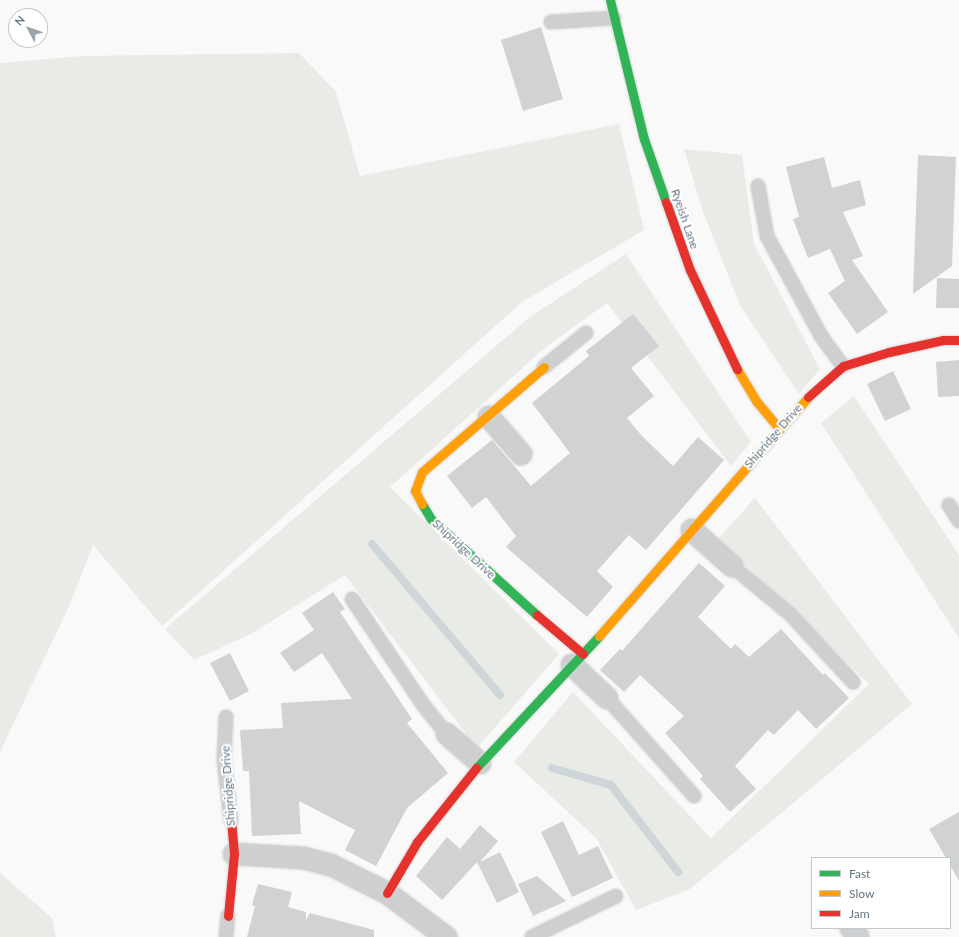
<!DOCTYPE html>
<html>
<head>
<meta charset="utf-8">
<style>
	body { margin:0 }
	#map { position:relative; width:959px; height:937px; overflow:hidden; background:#f9f9f9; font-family:Lato,sans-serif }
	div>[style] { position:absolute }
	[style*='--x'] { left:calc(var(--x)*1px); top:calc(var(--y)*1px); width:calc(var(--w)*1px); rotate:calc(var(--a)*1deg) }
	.green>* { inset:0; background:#e8ebe6 }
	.stream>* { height:8px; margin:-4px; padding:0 4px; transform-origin:4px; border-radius:4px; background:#ced6d9 }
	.building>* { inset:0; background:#d0d2d3 }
	.roads { filter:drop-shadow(0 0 1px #d5d6d7) drop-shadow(0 0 1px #d5d6d7) }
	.lane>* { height:14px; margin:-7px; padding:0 7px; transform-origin:7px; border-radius:7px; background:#cecfd0 }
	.street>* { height:22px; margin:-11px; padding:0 11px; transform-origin:11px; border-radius:11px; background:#cecfd0 }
	.fast>* { height:9px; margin:-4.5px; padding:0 4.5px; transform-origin:4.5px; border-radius:4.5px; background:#30b455 }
	.slow>* { height:9px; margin:-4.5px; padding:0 4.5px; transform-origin:4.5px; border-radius:4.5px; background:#ff9f0a }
	.jam>* { height:9px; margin:-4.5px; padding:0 4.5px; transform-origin:4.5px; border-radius:4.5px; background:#e5322d }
	span { translate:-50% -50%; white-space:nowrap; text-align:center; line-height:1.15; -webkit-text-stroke:4px #fff; paint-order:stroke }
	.street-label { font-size:12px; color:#657683 }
	.legend { position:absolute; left:811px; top:857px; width:140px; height:72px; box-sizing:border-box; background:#fff; border:1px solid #c1c8cd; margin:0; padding:5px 7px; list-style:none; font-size:12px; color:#657683 }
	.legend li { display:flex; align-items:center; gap:8px; height:20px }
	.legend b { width:20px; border:1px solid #c1c8cd }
	.north { position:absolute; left:8px; top:8px; width:40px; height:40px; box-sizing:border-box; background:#fff; border:1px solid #c1c8cd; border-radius:50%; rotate:311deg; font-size:11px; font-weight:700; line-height:16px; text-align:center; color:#657683 }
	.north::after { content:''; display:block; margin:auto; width:14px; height:18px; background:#99a4ac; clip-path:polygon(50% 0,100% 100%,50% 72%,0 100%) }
</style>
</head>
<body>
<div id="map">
	<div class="green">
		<div style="clip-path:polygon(299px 53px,336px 92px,360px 176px,619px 124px,644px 230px,522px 302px,162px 626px,93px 545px,70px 604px,0 752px,0 63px,83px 56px)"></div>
		<div style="clip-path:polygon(684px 149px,742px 155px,754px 244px,820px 369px,799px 394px,740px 305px,703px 212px)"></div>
		<div style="clip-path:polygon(626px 254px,751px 442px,731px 466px,607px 303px,546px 347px,390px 487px,559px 654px,477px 748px,345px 575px,251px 634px,194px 660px,165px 629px,530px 317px)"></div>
		<div style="clip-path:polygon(854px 396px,959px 555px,959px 638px,821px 423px)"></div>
		<div style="clip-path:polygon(755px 498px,912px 704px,690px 889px,636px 910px,596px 838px,514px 762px,573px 692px,711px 838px,869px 684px,718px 539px)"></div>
		<div style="clip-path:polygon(0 873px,52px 918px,56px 937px,0 937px)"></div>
	</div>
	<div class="stream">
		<div style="--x:372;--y:544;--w:198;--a:49.7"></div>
		<div style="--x:552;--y:768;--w:61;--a:16.1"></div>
		<div style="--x:611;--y:785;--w:110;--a:52.4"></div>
	</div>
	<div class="building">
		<div style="clip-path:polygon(541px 27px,563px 99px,523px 111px,501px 40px)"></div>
		<div style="clip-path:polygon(918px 155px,956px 157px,952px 266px,913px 294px)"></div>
		<div style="clip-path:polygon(824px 157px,832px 188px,860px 180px,866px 205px,843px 212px,863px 256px,852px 260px,888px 312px,857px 334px,828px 293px,845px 281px,830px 249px,808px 258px,793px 219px,799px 217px,786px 167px)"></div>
		<div style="clip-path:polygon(937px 278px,959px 279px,959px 308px,936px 308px)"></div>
		<div style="clip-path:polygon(633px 314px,659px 346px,631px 368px,654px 396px,627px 418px,642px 436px,673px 466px,698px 437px,724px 460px,646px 550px,629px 535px,597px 571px,613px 587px,587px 617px,506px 547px,516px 536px,486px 497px,472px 508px,447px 476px,492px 440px,531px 486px,570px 453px,532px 403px,589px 356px,586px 351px)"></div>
		<div style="clip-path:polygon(959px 360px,959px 396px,938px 397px,936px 362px)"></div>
		<div style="clip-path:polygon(893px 371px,911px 409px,885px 421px,867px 384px)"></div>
		<div style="clip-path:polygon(699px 563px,725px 586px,698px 617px,731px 649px,735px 644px,749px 657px,781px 629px,823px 675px,825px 673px,849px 698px,816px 729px,798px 710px,774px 735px,768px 730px,735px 766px,756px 789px,730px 812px,700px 779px,703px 776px,665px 733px,684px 716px,640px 675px,624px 692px,600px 670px,620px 649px,622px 651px)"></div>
		<div style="clip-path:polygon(333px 592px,345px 609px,340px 612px,412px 719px,407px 723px,448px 773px,407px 808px,376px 866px,345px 850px,355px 830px,299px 801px,301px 834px,252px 836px,249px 771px,243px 771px,240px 730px,283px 728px,281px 703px,352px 699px,322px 653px,294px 672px,280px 653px,314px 630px,302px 613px)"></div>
		<div style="clip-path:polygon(230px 653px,249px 691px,230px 701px,210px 663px)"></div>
		<div style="clip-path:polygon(959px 812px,959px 881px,950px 865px,950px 858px,946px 858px,929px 829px)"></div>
		<div style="clip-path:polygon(563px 821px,579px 855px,598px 846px,613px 878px,572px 897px,541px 832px)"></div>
		<div style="clip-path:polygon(480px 825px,498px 841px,480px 862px,500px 852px,519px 892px,497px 903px,477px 862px,442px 900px,416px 876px,447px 837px,460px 849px)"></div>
		<div style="clip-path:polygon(537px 876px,566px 901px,533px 916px,518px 884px)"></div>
		<div style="clip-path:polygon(258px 884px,292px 892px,288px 907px,306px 912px,306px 920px,310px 913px,374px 930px,374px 937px,247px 937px,255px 906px,252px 905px)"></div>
	</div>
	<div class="roads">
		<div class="lane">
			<div style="--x:551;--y:22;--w:63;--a:-3.6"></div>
			<div style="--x:758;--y:186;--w:51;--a:79.8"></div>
			<div style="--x:767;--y:236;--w:114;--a:61.6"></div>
			<div style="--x:821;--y:336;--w:37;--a:54"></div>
			<div style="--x:544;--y:367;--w:54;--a:-39"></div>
			<div style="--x:949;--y:505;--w:19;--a:58"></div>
			<div style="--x:732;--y:566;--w:75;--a:39.6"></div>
			<div style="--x:790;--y:614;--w:93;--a:47.2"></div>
			<div style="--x:352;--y:599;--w:129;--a:56.1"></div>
			<div style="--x:424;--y:706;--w:36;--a:51"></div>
			<div style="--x:607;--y:698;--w:131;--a:48.4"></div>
			<div style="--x:226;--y:717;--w:42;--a:92.7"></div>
			<div style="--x:224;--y:759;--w:62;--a:83.6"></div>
			<div style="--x:226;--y:937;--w:21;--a:-85"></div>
			<div style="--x:532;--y:937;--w:93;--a:-26"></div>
		</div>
		<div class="street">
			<div style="--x:489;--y:417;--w:49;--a:49.1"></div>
			<div style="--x:692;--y:530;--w:54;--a:42"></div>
			<div style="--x:572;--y:665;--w:48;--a:43.3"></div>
			<div style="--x:447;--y:734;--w:44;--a:41.3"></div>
			<div style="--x:234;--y:854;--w:69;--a:3.3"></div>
			<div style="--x:303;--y:858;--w:29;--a:14"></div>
			<div style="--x:331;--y:865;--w:63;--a:26.6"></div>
			<div style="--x:387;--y:893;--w:74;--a:36.7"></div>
			<div style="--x:851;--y:928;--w:11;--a:52"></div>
		</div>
		<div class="fast">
			<div style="--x:610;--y:0;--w:143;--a:76.3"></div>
			<div style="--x:644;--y:139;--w:67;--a:70.8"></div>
			<div style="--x:422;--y:504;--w:17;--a:59"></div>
			<div style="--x:431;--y:519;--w:143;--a:42.2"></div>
			<div style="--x:476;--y:768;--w:180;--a:-47"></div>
		</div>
		<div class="slow">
			<div style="--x:737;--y:369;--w:39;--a:59"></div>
			<div style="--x:757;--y:402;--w:34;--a:50"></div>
			<div style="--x:422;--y:504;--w:15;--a:-118"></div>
			<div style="--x:415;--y:491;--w:20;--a:-70"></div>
			<div style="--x:422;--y:472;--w:161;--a:-40.7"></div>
			<div style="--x:599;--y:636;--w:317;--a:-48.8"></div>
		</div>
		<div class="jam">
			<div style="--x:666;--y:202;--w:72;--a:70.6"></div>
			<div style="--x:690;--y:270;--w:110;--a:64.6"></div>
			<div style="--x:808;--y:397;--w:47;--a:-41.5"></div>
			<div style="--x:843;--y:366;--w:48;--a:-16.9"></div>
			<div style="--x:889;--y:352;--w:55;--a:-12.5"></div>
			<div style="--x:943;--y:340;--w:16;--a:0"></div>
			<div style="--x:537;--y:615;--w:60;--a:40.3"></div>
			<div style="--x:387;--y:893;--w:59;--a:-59.5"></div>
			<div style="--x:417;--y:842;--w:95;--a:-51.4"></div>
			<div style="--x:228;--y:916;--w:62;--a:-84.5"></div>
			<div style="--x:234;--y:854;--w:33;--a:-95"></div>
		</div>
	</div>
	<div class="street-label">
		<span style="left:685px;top:219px;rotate:71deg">Ryeish Lane</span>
		<span style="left:773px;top:436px;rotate:-49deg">Shipridge Drive</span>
		<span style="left:464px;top:549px;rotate:43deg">Shipridge Drive</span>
		<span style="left:228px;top:786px;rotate:-94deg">Shipridge Drive</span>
	</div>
	<ul class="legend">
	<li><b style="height:5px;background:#30b455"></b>Fast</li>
	<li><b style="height:5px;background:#ff9f0a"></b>Slow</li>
	<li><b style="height:5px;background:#e5322d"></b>Jam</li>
	</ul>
	<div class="north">N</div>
</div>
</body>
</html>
